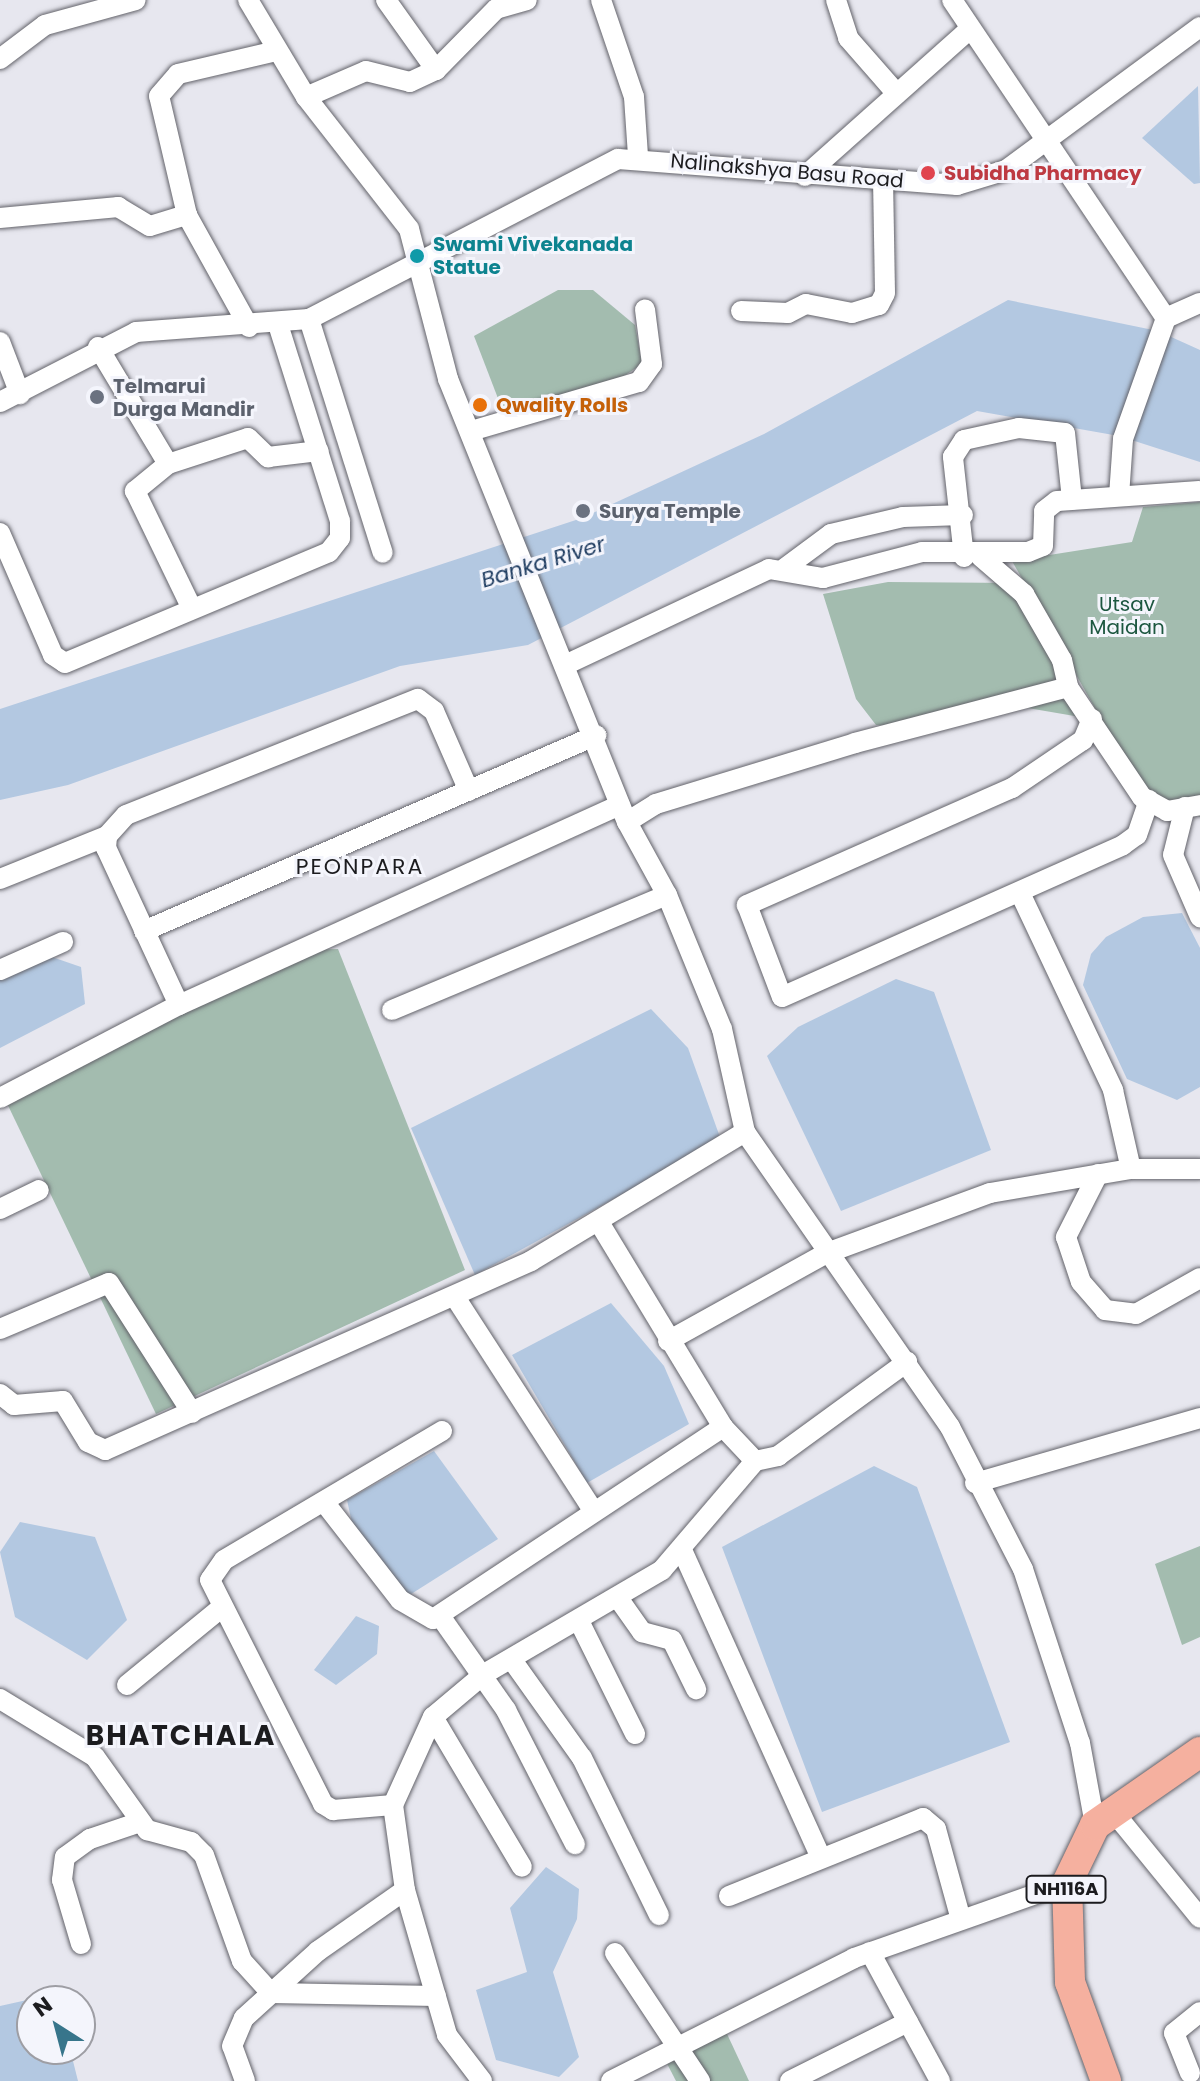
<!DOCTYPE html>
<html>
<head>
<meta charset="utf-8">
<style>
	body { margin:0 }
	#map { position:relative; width:1200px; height:2081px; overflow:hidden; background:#e7e7ef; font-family:Poppins,sans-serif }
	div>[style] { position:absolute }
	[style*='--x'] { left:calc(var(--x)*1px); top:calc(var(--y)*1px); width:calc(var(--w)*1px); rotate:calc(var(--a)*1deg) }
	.green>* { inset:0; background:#a3bcaf }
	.water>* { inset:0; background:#b3c8e1 }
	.roads { filter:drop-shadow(0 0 2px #63636a) drop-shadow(0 0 2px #63636a) }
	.minor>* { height:20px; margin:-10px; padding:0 10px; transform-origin:10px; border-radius:10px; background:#fff }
	.highway>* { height:30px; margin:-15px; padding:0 15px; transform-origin:15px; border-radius:15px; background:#f5b09f }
	.dots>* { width:22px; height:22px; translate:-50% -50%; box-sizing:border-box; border:4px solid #f4f5fc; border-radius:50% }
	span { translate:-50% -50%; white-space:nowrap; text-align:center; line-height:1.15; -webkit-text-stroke:6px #f4f5fc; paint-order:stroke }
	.shield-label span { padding:2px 6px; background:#f4f5fc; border:2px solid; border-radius:6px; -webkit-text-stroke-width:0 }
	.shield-label { font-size:18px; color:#1c1c1f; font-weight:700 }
	.street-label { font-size:20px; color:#1c1c1f }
	.health-label { font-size:20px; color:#be3a42; font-weight:700 }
	.left { translate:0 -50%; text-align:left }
	.culture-label { font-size:20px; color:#0d838f; font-weight:700 }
	.worship-label { font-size:20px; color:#5b616d; font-weight:700 }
	.food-label { font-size:20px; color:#c56008; font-weight:700 }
	.park-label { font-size:20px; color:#1d5740 }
	.water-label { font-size:22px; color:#213e62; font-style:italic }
	.neighbourhood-label { font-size:22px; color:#1c1c1f; letter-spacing:2px }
	.district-label { font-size:28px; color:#1c1c1f; font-weight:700; letter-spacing:2px }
	.north { position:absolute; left:16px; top:1985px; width:80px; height:80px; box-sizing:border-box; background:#f4f5fc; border:2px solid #9e9ea4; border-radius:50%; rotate:324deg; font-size:22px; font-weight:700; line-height:32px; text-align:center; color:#1c1c1f }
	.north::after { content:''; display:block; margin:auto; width:28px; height:36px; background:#37758b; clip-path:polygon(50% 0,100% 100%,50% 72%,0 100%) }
</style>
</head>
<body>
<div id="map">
	<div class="green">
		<div style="clip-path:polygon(558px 290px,593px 290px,635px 325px,642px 364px,594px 396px,509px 427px,474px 336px)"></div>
		<div style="clip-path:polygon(1200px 502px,1200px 817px,1141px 790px,1012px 561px,1132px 542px,1143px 507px)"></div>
		<div style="clip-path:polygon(888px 582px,1017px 583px,1092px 719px,1004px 704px,918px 728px,876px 725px,856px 699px,823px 594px)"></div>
		<div style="clip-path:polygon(338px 949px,465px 1270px,156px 1414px,3px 1095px,303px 950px)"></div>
		<div style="clip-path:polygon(1200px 1546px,1200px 1637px,1182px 1645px,1155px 1564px)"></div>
		<div style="clip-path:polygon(721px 2021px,749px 2081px,676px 2081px,661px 2052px)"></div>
	</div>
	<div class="water">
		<div style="clip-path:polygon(1198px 86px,1200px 183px,1194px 184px,1142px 138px)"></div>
		<div style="clip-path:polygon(1008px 300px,1158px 331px,1200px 350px,1200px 462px,1119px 436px,977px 411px,528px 645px,400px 666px,68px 785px,0 800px,0 709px,582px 518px,764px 434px)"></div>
		<div style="clip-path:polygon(1182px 913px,1200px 948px,1200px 1087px,1177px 1100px,1127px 1079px,1083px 985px,1091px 954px,1106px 937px,1143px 917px)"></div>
		<div style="clip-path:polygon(52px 957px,81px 967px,85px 1004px,0 1048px,0 978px)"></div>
		<div style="clip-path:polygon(896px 979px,934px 992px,991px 1150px,841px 1211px,767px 1056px,798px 1027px)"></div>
		<div style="clip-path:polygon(651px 1009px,688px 1048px,721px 1140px,475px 1275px,411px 1128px)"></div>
		<div style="clip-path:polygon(611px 1303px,664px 1366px,689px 1424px,587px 1483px,512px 1355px)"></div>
		<div style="clip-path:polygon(434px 1451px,498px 1539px,408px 1596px,355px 1537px,347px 1500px)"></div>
		<div style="clip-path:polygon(874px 1466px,917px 1487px,1010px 1742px,822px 1812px,722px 1547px)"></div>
		<div style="clip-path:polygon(20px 1522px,95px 1537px,127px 1620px,87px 1660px,15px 1617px,0 1552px)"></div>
		<div style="clip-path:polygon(356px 1616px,379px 1626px,377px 1654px,336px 1685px,314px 1670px)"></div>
		<div style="clip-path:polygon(546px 1867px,579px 1889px,577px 1919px,553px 1972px,579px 2057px,559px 2077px,496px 2060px,476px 1990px,527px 1972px,510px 1908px)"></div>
		<div style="clip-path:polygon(45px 1996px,32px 2001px,32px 2049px,70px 2049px,78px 2081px,0 2081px,0 2006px)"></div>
	</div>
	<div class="roads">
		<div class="minor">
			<div style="--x:248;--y:0;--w:113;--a:59.1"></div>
			<div style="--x:306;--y:97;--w:167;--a:52"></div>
			<div style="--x:409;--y:229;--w:155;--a:75.4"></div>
			<div style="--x:448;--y:379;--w:478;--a:68"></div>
			<div style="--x:627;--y:822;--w:83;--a:61.3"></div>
			<div style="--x:667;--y:895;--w:145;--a:67.7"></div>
			<div style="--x:722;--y:1029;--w:106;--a:77.4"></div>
			<div style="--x:745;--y:1132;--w:359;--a:55.2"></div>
			<div style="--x:950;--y:1427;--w:160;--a:62.8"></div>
			<div style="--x:1023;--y:1569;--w:183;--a:71.9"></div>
			<div style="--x:1080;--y:1743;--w:83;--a:79.6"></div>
			<div style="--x:386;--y:0;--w:86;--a:54.5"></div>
			<div style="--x:601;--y:0;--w:102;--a:71.2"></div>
			<div style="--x:634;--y:97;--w:59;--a:86.1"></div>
			<div style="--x:836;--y:0;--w:40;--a:72"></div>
			<div style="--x:848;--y:38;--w:74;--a:48.8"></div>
			<div style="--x:952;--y:0;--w:383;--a:56.1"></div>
			<div style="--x:1166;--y:318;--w:128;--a:109.6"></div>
			<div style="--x:1123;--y:439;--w:57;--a:94"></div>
			<div style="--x:0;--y:59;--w:56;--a:-37.1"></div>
			<div style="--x:45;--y:25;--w:94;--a:-15.4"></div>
			<div style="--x:306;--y:97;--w:65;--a:-23.4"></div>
			<div style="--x:366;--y:71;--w:45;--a:14"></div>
			<div style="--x:410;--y:82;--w:29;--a:-25"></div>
			<div style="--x:436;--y:70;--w:86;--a:-45.5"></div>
			<div style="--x:496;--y:9;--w:32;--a:-16"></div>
			<div style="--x:805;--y:176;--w:218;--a:-41.7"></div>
			<div style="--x:0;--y:218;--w:119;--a:-5.3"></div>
			<div style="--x:118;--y:207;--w:37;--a:31"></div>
			<div style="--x:150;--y:226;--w:39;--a:-17"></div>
			<div style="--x:741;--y:311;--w:47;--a:2.4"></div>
			<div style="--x:788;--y:313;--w:20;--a:-27"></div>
			<div style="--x:806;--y:304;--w:47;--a:11.1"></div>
			<div style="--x:852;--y:313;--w:28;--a:-17"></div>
			<div style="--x:879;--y:305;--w:13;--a:-63"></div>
			<div style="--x:885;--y:293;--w:112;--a:-91"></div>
			<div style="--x:1166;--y:318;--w:37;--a:-24"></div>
			<div style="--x:309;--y:319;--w:245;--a:72.5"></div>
			<div style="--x:249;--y:327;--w:128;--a:-119"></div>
			<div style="--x:187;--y:215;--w:122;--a:-103.2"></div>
			<div style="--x:159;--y:96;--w:29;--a:-49"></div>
			<div style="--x:178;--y:74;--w:101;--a:-13.2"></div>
			<div style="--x:0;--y:342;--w:56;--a:69"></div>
			<div style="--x:98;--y:347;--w:136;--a:59.1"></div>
			<div style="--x:168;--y:464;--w:84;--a:-18"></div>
			<div style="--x:248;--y:438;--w:28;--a:44"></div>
			<div style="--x:268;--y:457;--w:51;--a:-6.7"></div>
			<div style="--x:0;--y:402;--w:153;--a:-27.2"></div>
			<div style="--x:136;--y:332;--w:173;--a:-4.3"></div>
			<div style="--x:309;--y:319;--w:348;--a:-27.4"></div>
			<div style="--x:618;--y:159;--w:340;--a:4.4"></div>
			<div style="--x:957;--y:185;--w:51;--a:-17"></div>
			<div style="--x:1006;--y:170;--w:241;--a:-36.4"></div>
			<div style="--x:471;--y:431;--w:175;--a:-16.3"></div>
			<div style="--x:639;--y:382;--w:22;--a:-54"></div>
			<div style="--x:652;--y:364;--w:55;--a:-97.3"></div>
			<div style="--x:168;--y:464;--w:43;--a:140.7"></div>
			<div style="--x:135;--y:491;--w:131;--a:64.2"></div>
			<div style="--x:0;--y:533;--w:133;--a:66.5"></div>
			<div style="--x:53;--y:655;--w:14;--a:34"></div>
			<div style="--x:65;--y:663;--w:286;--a:-22.8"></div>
			<div style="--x:329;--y:552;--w:18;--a:-52"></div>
			<div style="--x:340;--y:538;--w:17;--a:-90"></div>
			<div style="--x:340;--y:521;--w:207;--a:-107.5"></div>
			<div style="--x:964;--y:557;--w:101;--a:-96.3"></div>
			<div style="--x:953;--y:457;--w:20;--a:-57"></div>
			<div style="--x:964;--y:440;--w:56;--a:-12.3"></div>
			<div style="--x:1019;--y:428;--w:46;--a:6.2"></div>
			<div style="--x:1065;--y:433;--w:67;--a:84"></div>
			<div style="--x:981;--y:557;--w:57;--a:40.7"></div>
			<div style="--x:1024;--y:594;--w:76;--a:60.1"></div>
			<div style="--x:1062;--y:660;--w:28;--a:77"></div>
			<div style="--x:785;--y:568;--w:57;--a:-36.5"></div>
			<div style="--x:831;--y:534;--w:74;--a:-13.3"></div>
			<div style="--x:903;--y:517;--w:60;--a:-1.9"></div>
			<div style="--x:565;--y:665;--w:225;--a:-25.2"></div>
			<div style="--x:769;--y:569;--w:55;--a:9.5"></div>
			<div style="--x:823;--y:578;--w:102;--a:-14.7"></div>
			<div style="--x:922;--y:552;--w:106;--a:0"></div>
			<div style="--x:1028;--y:552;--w:16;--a:-22"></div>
			<div style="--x:1043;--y:546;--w:35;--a:-88"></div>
			<div style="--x:1044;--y:511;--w:16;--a:-38"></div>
			<div style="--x:1057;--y:501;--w:143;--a:-4"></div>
			<div style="--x:1092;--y:719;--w:23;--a:113"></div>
			<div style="--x:1083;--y:740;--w:86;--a:145.9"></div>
			<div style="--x:1012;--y:788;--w:290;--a:156.2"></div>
			<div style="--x:747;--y:905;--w:98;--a:69.2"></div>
			<div style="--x:782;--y:997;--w:373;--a:-24"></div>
			<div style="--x:1123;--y:845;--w:17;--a:-36"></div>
			<div style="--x:1137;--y:835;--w:37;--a:-71"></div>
			<div style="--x:1185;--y:807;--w:49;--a:104"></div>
			<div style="--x:1173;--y:855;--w:68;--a:66.5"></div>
			<div style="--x:627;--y:822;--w:34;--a:-32"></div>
			<div style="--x:656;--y:804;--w:208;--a:-17"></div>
			<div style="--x:855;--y:743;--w:220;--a:-14.7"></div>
			<div style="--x:1068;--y:687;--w:133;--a:56.1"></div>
			<div style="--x:1142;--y:797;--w:29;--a:29"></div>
			<div style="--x:1167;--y:811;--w:34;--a:-10"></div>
			<div style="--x:0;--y:879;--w:115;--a:-21.9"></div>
			<div style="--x:1021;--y:895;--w:216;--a:64.7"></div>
			<div style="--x:1113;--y:1090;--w:81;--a:77.2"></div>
			<div style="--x:144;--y:931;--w:493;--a:-23.4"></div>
			<div style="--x:0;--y:970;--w:69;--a:-24"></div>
			<div style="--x:179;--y:1005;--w:173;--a:-114.9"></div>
			<div style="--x:106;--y:848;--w:12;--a:-85"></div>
			<div style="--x:107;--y:836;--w:28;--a:-48"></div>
			<div style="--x:126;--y:815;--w:314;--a:-21.7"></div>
			<div style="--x:418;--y:699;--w:20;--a:37"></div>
			<div style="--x:434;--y:711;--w:87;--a:66.4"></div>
			<div style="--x:392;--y:1010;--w:298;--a:-22.7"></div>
			<div style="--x:0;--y:1098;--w:202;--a:-27.5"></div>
			<div style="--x:179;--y:1005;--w:484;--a:-24.4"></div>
			<div style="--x:1098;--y:1174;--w:71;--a:116.9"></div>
			<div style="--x:1066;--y:1237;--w:47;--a:71.6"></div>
			<div style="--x:1081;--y:1282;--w:37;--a:49"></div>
			<div style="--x:1105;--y:1310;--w:31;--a:7"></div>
			<div style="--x:1136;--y:1314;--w:73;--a:-29.4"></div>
			<div style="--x:0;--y:1209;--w:43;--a:-26"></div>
			<div style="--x:455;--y:1297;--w:254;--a:57.1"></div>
			<div style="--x:0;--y:1329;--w:118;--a:-22.9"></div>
			<div style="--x:109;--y:1283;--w:154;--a:57.4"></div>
			<div style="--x:668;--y:1341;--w:182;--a:-29"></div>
			<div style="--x:827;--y:1253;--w:174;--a:-20.2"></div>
			<div style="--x:990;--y:1193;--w:143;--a:-9.7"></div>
			<div style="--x:1131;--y:1169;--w:69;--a:0"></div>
			<div style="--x:0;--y:1394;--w:18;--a:38"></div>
			<div style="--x:14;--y:1405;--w:49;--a:-4.7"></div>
			<div style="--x:63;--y:1401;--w:48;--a:58.6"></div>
			<div style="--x:88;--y:1442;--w:19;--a:25"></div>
			<div style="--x:105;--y:1450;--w:466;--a:-23.9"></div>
			<div style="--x:531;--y:1261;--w:250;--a:-31.1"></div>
			<div style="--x:723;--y:1427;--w:47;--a:46.7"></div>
			<div style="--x:755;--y:1461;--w:24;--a:-12"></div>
			<div style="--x:778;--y:1456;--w:160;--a:-36.1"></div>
			<div style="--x:442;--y:1431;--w:253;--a:149.4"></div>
			<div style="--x:224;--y:1560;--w:24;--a:125"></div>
			<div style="--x:210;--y:1580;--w:251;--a:63.2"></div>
			<div style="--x:323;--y:1804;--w:12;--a:31"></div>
			<div style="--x:333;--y:1810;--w:60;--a:-4.8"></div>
			<div style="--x:393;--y:1805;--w:86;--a:82"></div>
			<div style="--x:405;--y:1890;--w:151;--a:73.8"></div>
			<div style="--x:447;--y:2035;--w:58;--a:52.7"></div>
			<div style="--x:975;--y:1483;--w:234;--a:-16.1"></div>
			<div style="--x:324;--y:1502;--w:124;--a:52.2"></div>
			<div style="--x:400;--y:1600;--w:38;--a:30"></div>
			<div style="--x:433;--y:1619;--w:348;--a:-33.5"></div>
			<div style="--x:723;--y:1427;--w:237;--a:-121.2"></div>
			<div style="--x:682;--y:1550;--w:338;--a:65.7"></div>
			<div style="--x:618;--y:1598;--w:42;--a:54.8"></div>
			<div style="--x:642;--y:1632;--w:31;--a:15"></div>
			<div style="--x:672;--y:1640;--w:55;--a:63.9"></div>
			<div style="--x:440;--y:1616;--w:115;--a:54.9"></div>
			<div style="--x:506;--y:1710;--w:151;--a:62.8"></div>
			<div style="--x:580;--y:1623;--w:124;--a:63.6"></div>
			<div style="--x:512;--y:1660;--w:120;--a:54.5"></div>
			<div style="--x:582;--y:1758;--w:175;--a:63.9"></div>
			<div style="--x:127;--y:1685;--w:120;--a:-39.3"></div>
			<div style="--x:0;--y:1699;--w:111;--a:31.4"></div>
			<div style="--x:95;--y:1757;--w:90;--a:54.5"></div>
			<div style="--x:147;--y:1830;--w:46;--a:15.3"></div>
			<div style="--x:191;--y:1842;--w:18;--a:45"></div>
			<div style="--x:204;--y:1855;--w:113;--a:70.3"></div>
			<div style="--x:242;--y:1961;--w:43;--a:47.8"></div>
			<div style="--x:271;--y:1993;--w:165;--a:1"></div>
			<div style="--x:433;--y:1717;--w:174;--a:59.3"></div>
			<div style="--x:393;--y:1805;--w:97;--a:-65.6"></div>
			<div style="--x:433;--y:1717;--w:67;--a:-40.1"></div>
			<div style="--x:484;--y:1674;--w:206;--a:-30.3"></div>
			<div style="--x:662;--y:1570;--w:143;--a:-49.5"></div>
			<div style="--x:1112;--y:1810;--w:139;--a:50.8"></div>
			<div style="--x:729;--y:1896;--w:209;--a:-21.9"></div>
			<div style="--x:923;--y:1818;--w:17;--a:40"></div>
			<div style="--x:936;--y:1829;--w:94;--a:74.6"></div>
			<div style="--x:81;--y:1944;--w:67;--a:-106.5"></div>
			<div style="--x:62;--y:1880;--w:23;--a:-83"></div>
			<div style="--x:65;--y:1857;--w:31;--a:-36"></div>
			<div style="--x:90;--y:1839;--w:53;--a:-18.8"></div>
			<div style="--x:870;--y:1952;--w:147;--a:61.5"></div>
			<div style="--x:615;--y:1953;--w:154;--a:56.4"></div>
			<div style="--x:1190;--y:2073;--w:43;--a:-111.8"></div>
			<div style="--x:1174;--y:2033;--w:33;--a:-39"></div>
			<div style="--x:245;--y:2081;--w:37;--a:-110"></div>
			<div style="--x:232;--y:2046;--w:30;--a:-67"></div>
			<div style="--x:244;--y:2018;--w:100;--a:-42.2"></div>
			<div style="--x:318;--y:1951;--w:106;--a:-35"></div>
			<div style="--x:611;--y:2081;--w:272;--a:-26.8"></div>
			<div style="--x:854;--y:1958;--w:226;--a:-19.4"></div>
			<div style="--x:790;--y:2081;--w:132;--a:-26.6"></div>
		</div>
		<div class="highway">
			<div style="--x:1106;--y:2081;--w:105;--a:-110"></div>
			<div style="--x:1070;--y:1982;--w:99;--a:-91.7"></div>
			<div style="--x:1067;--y:1883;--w:64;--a:-64.2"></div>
			<div style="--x:1095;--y:1825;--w:128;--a:-34.8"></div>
		</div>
	</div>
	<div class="dots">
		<div style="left:928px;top:173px;background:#e0444e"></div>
		<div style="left:417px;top:256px;background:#0f9aa8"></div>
		<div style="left:97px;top:397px;background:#6b7280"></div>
		<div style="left:480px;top:405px;background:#e8710a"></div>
		<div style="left:583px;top:511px;background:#6b7280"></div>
	</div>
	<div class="shield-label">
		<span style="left:1066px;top:1889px">NH116A</span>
	</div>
	<div class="street-label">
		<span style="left:787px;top:171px;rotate:5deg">Nalinakshya Basu Road</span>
	</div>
	<div class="health-label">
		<span class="left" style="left:944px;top:173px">Subidha Pharmacy</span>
	</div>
	<div class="culture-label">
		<span class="left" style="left:433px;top:256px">Swami Vivekanada<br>Statue</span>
	</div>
	<div class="worship-label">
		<span class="left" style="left:113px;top:398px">Telmarui<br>Durga Mandir</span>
		<span class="left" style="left:599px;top:511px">Surya Temple</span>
	</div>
	<div class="food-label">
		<span class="left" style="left:496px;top:405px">Qwality Rolls</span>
	</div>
	<div class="park-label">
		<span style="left:1127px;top:616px">Utsav<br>Maidan</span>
	</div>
	<div class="water-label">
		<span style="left:543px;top:562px;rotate:-17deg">Banka River</span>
	</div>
	<div class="neighbourhood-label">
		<span style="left:360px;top:867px">PEONPARA</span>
	</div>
	<div class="district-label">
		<span style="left:181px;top:1736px">BHATCHALA</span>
	</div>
	<div class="north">N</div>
</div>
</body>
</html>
